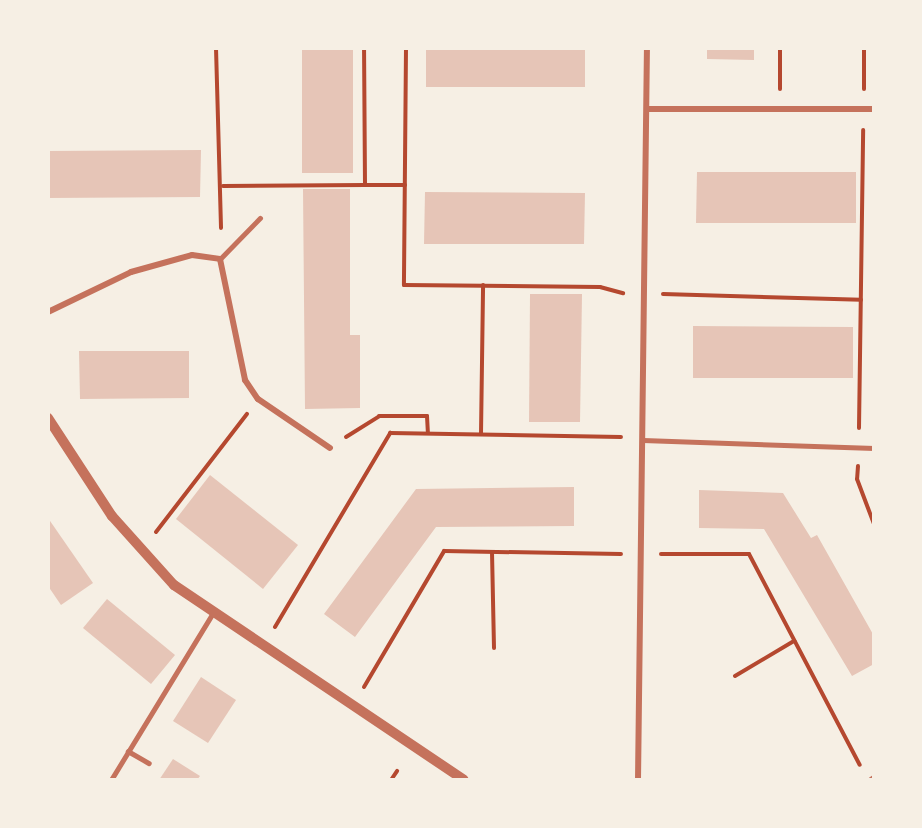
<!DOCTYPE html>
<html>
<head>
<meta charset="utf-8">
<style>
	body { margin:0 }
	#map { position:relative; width:922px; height:828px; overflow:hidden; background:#f6efe4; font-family:Manrope,sans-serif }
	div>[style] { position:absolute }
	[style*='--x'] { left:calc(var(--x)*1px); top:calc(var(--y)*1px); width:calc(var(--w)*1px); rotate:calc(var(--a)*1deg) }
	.building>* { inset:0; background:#e6c5b7 }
	.path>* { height:4px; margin:-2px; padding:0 2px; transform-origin:2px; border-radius:2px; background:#b5482f }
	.service>* { height:4.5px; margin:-2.25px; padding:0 2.25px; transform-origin:2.25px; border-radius:2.25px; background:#c5725c }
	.minor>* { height:6px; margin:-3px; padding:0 3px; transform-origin:3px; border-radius:3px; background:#c5725c }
	.tertiary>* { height:10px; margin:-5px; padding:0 5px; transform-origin:5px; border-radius:5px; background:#c5725c }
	span { translate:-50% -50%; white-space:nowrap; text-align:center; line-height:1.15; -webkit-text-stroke:5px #f6efe4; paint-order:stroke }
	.frame { position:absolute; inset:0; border:50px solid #f6efe4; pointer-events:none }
</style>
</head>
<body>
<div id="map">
	<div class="building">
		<div style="clip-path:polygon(302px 48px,353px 48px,353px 173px,302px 173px)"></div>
		<div style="clip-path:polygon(426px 48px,585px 48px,585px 87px,426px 87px)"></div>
		<div style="clip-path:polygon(707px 48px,754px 48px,754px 60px,707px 59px)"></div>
		<div style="clip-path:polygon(201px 150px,200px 197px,48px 198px,48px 151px)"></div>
		<div style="clip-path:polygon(697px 172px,856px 172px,856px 223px,696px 223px)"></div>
		<div style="clip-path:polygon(303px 189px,350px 189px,350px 335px,360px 335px,360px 408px,305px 409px)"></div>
		<div style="clip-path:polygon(425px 192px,585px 193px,584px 244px,424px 244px)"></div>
		<div style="clip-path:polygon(530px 294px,582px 294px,580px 422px,529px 422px)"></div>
		<div style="clip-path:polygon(693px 326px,853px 327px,853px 378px,693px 378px)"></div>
		<div style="clip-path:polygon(79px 351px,189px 351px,189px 398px,80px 399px)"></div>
		<div style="clip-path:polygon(210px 475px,298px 545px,263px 589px,176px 519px)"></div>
		<div style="clip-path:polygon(574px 487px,574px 526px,436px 527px,355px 637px,324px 614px,416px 489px)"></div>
		<div style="clip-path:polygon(699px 490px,783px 493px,811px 538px,817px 535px,874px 636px,874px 664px,852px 676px,764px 529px,699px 528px)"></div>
		<div style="clip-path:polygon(48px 518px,93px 583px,61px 605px,48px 586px)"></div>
		<div style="clip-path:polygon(107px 599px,175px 655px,151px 684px,83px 628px)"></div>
		<div style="clip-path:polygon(201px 677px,236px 700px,208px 743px,173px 721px)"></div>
		<div style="clip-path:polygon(173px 759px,200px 776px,197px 780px,159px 780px)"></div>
	</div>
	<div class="path">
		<div style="--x:216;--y:48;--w:180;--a:88.4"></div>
		<div style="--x:406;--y:48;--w:237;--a:90.5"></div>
		<div style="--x:404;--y:285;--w:196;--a:0.6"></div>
		<div style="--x:600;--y:287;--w:24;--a:15"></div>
		<div style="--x:780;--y:89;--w:41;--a:-90"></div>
		<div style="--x:864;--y:89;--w:41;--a:-90"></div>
		<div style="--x:365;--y:185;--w:40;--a:0"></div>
		<div style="--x:223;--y:186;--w:142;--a:-0.4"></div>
		<div style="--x:365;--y:185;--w:137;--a:-90.4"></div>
		<div style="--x:663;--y:294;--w:198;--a:1.7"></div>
		<div style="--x:859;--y:428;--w:298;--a:-89.2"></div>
		<div style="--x:481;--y:434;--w:149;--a:-89.2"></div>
		<div style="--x:346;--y:437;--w:39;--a:-32"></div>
		<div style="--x:379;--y:416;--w:48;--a:0"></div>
		<div style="--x:427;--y:416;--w:17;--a:87"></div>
		<div style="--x:858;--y:466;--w:13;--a:94"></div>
		<div style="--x:857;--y:479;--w:48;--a:69.3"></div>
		<div style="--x:156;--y:532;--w:149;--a:-52.4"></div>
		<div style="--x:492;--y:552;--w:96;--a:88.8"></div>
		<div style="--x:661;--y:554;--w:88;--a:0"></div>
		<div style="--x:749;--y:554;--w:238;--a:62.3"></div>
		<div style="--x:275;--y:627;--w:226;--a:-59.3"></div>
		<div style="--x:390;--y:433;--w:231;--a:1"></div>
		<div style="--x:735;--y:676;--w:69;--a:-30.7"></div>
		<div style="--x:364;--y:687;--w:158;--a:-59.5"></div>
		<div style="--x:444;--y:551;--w:177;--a:1"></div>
		<div style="--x:391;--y:780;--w:11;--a:-56"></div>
	</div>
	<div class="service">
		<div style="--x:220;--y:259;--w:57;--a:-45.7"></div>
		<div style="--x:643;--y:440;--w:231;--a:2"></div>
		<div style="--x:128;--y:751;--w:24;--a:30"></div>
		<div style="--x:111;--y:780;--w:196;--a:-58.6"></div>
	</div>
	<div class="minor">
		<div style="--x:647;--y:109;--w:227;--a:0"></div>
		<div style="--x:48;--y:312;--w:92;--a:-25.7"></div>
		<div style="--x:131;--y:272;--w:63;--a:-15.6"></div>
		<div style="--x:192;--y:255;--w:28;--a:8"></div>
		<div style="--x:220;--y:259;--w:124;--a:78.3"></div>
		<div style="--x:245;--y:380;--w:23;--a:56"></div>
		<div style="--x:258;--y:399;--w:87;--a:34.2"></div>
		<div style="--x:638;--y:780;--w:732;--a:-89.3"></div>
		<div style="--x:871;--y:780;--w:4;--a:-34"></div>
	</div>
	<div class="tertiary">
		<div style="--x:48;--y:418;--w:117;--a:56.9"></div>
		<div style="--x:112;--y:516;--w:93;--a:48.1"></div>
		<div style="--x:174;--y:585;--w:349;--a:33.9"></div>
	</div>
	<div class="frame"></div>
</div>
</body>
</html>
